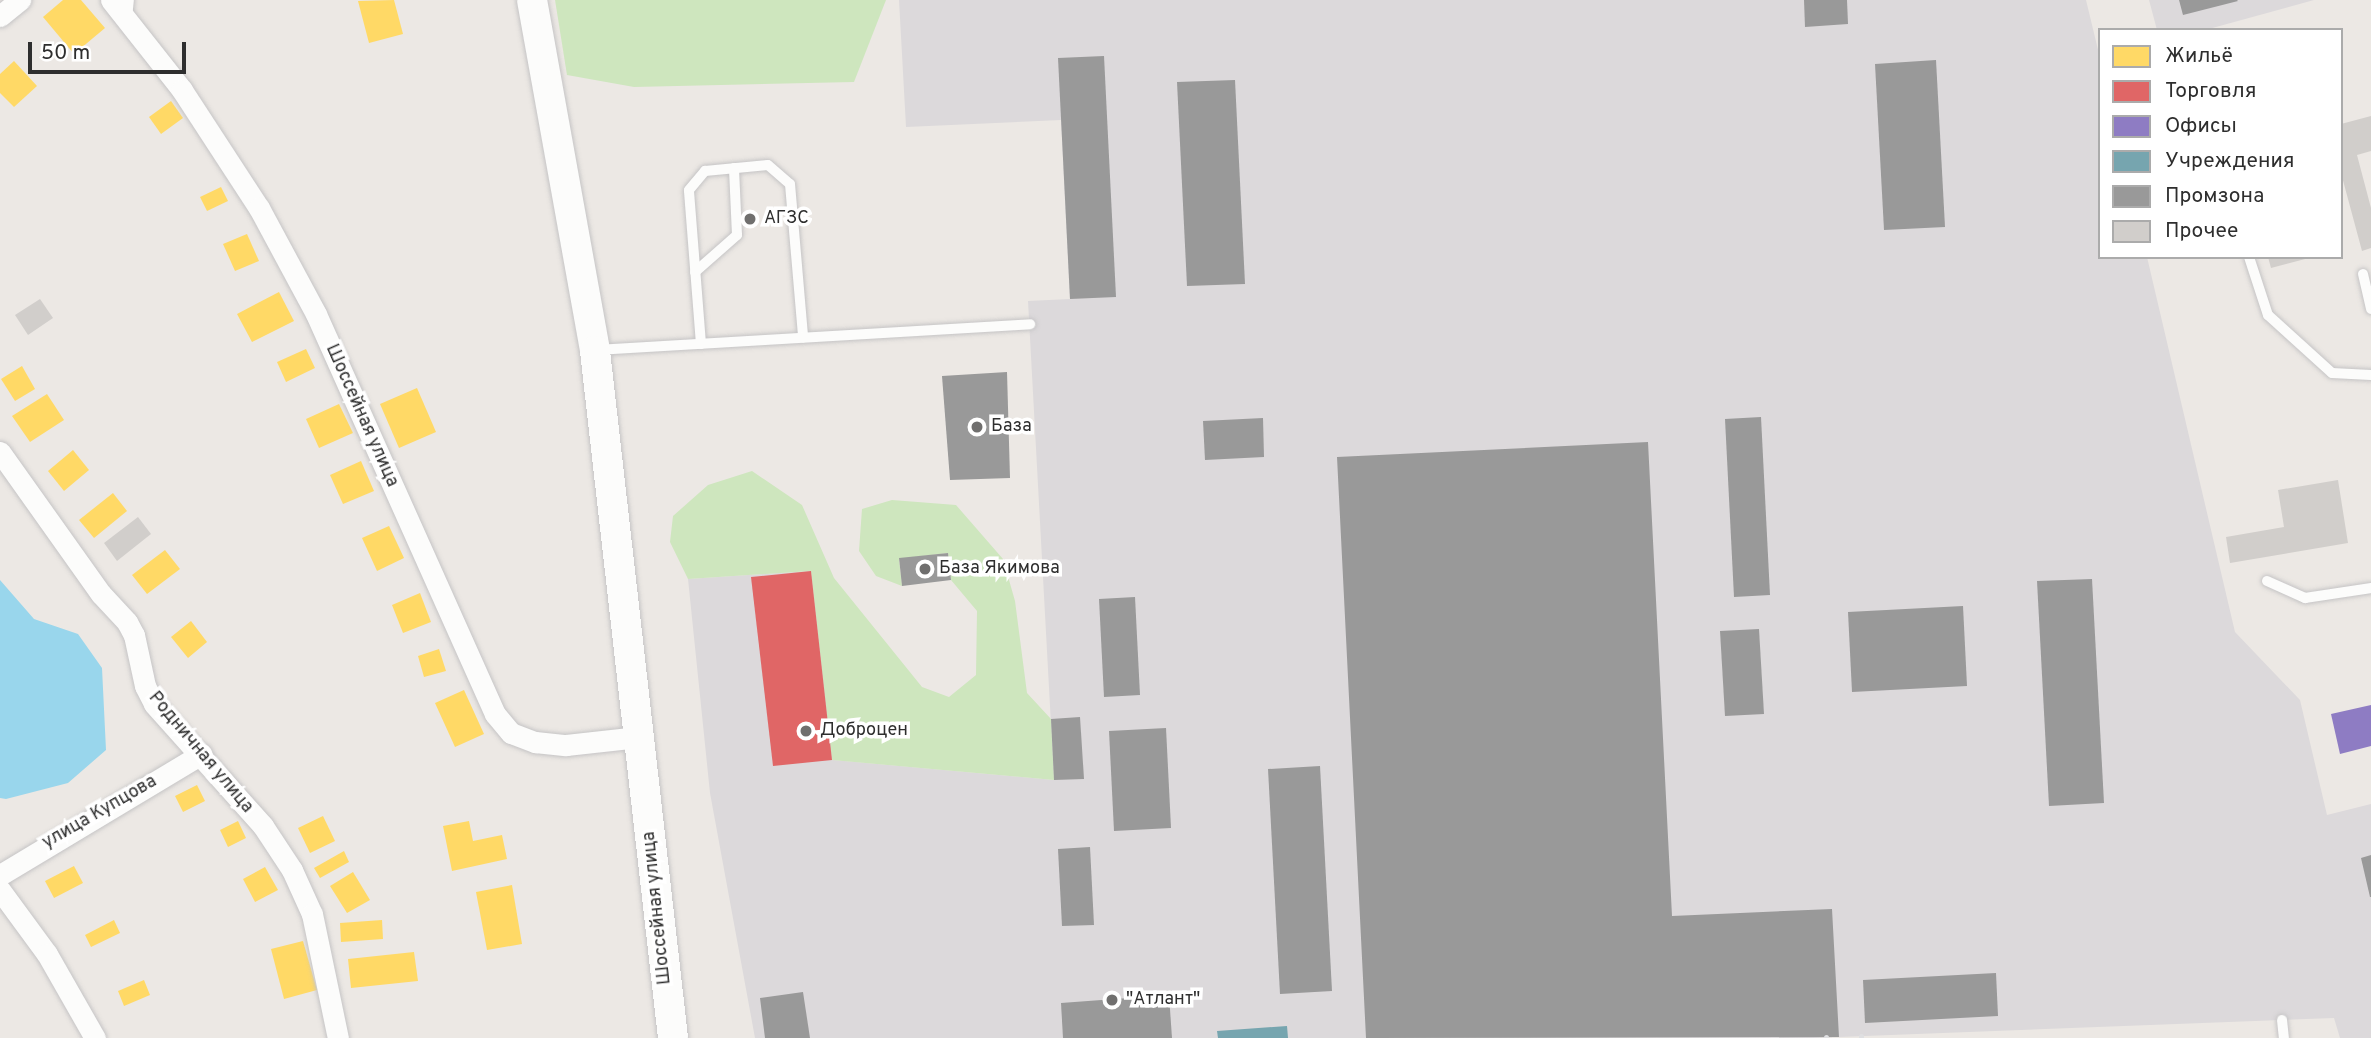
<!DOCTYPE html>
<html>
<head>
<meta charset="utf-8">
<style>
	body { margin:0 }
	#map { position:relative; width:2371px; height:1038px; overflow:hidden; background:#ece8e4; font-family:Overpass,sans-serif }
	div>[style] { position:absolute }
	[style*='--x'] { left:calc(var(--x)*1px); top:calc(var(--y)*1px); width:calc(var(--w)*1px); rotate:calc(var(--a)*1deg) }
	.industrial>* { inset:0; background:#dcd9db }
	.green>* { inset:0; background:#cee6be }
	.water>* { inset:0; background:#99d6ec }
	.homes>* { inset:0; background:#ffd966 }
	.shops>* { inset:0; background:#e06666 }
	.offices>* { inset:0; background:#8e7cc3 }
	.public>* { inset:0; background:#76a5af }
	.industry>* { inset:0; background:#999 }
	.building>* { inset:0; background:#d1cecb }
	.roads { filter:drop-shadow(0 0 2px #c5c4c5) drop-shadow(0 0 2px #c5c4c5) }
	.lane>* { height:10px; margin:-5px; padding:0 5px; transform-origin:5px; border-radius:5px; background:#fcfcfb }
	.street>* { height:21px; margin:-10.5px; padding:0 10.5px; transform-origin:10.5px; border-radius:10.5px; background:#fcfcfb }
	.secondary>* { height:30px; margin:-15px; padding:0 15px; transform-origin:15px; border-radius:15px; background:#fcfcfb }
	.rail>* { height:5px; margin:-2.5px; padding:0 2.5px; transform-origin:2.5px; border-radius:2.5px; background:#dfdfe1 }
	.dots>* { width:19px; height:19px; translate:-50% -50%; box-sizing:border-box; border:4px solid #fff; border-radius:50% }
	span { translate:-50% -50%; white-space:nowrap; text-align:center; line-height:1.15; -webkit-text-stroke:7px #fff; paint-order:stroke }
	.poi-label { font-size:18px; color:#2e2e2e }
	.left { translate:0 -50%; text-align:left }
	.street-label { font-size:18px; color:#2e2e2e }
	.legend { position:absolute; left:2098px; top:28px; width:245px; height:231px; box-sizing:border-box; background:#fff; border:2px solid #ababab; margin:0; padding:9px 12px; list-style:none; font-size:21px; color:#2e2e2e }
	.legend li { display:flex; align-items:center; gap:14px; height:35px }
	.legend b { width:35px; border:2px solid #ababab }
	.scale { position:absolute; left:28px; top:42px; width:158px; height:32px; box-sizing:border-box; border:4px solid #2e2e2e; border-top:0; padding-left:9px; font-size:21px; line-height:24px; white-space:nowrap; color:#2e2e2e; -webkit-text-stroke:5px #fff; paint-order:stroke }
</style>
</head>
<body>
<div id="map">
	<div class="industrial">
		<div style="clip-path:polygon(899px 0,2086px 0,2100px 58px,2100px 257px,2147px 257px,2235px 632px,2300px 700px,2327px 815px,2371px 804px,2371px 1038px,2340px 1038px,2334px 1018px,1813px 1038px,755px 1038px,710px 793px,688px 579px,811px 571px,833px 760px,1054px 780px,1028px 301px,1070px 299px,1061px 120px,906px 127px)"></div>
		<div style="clip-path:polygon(2149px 0,2314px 0,2205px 30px,2157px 30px)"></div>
	</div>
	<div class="green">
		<div style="clip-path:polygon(555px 0,886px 0,854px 82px,634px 87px,567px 75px)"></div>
		<div style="clip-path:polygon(752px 471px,802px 505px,834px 578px,922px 687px,949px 697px,976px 675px,977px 611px,951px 580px,948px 553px,899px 559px,902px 586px,876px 576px,859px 551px,862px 509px,892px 500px,956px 505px,1003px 559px,1015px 601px,1027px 693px,1051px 719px,1054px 780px,832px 760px,811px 571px,688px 579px,670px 542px,673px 516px,708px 485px)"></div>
	</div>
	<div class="water">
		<div style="clip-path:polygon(0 580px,34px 619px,78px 634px,102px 668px,106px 750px,68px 783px,6px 799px,0 798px)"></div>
	</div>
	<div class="homes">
		<div style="clip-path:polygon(63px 0,81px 0,105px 28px,74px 54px,43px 17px)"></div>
		<div style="clip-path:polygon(394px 0,403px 34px,369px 43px,358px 1px)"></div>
		<div style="clip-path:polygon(14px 61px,37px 86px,14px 107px,0 93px,0 74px)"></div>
		<div style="clip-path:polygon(171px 101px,183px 118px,161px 134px,149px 117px)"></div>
		<div style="clip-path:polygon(221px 187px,228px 201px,207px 211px,200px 197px)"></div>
		<div style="clip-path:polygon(247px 234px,259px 261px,235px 271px,223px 244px)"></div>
		<div style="clip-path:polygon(279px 292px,294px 321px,252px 342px,237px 314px)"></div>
		<div style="clip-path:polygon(306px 349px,315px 368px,286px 382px,277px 362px)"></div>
		<div style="clip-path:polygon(22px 366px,35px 389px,15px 401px,1px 379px)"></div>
		<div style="clip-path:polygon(417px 388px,436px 432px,399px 448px,380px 404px)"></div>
		<div style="clip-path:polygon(47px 394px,64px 420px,30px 442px,12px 416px)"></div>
		<div style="clip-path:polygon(339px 404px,353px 433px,319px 448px,306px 419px)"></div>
		<div style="clip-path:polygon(73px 450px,89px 470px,64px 491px,48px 471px)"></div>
		<div style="clip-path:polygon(361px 461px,374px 491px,343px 504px,330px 475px)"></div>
		<div style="clip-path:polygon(113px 493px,127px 511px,94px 538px,79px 520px)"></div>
		<div style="clip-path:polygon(389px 526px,404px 558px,377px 571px,362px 538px)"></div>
		<div style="clip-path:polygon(165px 550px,180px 569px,147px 594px,132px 575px)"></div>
		<div style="clip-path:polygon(420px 593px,431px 622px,403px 633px,392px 605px)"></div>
		<div style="clip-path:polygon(191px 621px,207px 642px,188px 658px,171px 637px)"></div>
		<div style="clip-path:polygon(439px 649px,446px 671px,424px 677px,418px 656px)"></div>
		<div style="clip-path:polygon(464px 690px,484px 734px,455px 747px,435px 703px)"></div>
		<div style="clip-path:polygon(197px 785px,205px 801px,183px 812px,175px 796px)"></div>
		<div style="clip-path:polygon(323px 816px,335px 841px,310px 853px,298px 828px)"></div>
		<div style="clip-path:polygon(238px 821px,246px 838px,228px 847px,220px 830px)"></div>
		<div style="clip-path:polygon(469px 821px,473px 841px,502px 835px,507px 859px,452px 871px,443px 826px)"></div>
		<div style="clip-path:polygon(344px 851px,349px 862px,320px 878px,314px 868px)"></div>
		<div style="clip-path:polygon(74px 866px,83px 883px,54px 898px,45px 881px)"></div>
		<div style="clip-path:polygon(265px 867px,278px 890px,255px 902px,243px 879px)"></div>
		<div style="clip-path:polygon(353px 872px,370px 900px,347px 913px,330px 886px)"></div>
		<div style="clip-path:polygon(512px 885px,522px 944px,487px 950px,476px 892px)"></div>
		<div style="clip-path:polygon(114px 920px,120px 933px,91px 947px,85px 935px)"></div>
		<div style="clip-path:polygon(382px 920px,383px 939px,341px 942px,340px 923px)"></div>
		<div style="clip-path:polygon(303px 941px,317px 990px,284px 999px,271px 949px)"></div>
		<div style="clip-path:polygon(414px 952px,418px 981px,351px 988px,348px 959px)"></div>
		<div style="clip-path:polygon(144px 980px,150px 995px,124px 1006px,118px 991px)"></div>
	</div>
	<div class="shops">
		<div style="clip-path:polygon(811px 571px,832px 760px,773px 766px,751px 577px)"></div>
	</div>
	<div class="offices">
		<div style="clip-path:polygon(2371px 705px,2371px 746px,2340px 754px,2331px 714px)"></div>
	</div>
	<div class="public">
		<div style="clip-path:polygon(1287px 1026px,1288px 1038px,1218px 1038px,1217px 1031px)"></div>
	</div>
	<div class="industry">
		<div style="clip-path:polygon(1804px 0,1847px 0,1848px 24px,1805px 27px)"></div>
		<div style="clip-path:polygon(2179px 0,2237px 0,2238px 1px,2183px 15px)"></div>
		<div style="clip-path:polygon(1104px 56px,1116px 297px,1070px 299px,1058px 58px)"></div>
		<div style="clip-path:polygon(1936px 60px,1945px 227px,1884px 230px,1875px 64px)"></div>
		<div style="clip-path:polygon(1235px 80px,1245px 284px,1187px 286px,1177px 82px)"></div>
		<div style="clip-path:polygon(1007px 372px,1010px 478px,950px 480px,942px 376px)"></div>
		<div style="clip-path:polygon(1761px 417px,1770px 595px,1734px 597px,1725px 419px)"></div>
		<div style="clip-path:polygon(1263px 418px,1264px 457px,1205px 460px,1203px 421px)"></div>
		<div style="clip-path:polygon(1648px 442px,1672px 916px,1832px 909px,1839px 1037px,1366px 1038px,1337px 457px)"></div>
		<div style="clip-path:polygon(948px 553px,951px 580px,902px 586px,899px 558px)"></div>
		<div style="clip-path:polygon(2092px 579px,2104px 803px,2049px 806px,2037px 581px)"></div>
		<div style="clip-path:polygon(1135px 597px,1140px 695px,1104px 697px,1099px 599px)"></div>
		<div style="clip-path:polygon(1963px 606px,1967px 686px,1852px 692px,1848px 612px)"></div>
		<div style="clip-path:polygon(1759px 629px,1764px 714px,1725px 716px,1720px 631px)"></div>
		<div style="clip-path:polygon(1080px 717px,1084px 779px,1054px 780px,1051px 719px)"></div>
		<div style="clip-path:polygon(1166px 728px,1171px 828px,1114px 831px,1109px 731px)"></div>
		<div style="clip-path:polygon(1320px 766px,1332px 991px,1280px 994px,1268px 769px)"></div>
		<div style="clip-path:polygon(1090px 847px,1094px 925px,1062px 926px,1058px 849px)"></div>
		<div style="clip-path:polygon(2371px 855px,2371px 897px,2370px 897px,2361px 858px)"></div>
		<div style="clip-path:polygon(1996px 973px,1998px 1016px,1865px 1023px,1863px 980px)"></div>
		<div style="clip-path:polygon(803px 992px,810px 1038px,765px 1038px,760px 998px)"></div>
		<div style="clip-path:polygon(1169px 995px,1172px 1038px,1063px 1038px,1061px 1003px)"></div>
	</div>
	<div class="building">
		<div style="clip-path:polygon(2371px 116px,2371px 151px,2357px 155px,2371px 208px,2371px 248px,2362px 251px,2341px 173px,2341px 124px)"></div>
		<div style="clip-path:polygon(2268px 257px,2308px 257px,2309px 258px,2271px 268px)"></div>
		<div style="clip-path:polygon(40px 299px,53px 318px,28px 335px,15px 315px)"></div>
		<div style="clip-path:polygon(2338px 480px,2348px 543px,2230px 563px,2226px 537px,2284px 527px,2278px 490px)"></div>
		<div style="clip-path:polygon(138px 517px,151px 534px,117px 561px,104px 543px)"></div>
	</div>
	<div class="roads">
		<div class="lane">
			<div style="--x:127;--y:18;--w:18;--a:-84"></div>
			<div style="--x:2249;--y:257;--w:61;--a:71.9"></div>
			<div style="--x:2268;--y:315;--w:86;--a:42.2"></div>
			<div style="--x:2332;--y:373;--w:39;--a:3"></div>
			<div style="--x:695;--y:272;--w:56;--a:-41.4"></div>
			<div style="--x:737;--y:235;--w:67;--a:-92.6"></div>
			<div style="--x:2363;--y:274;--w:36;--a:77"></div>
			<div style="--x:701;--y:344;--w:154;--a:-94.5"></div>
			<div style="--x:689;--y:190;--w:25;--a:-50"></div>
			<div style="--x:705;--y:171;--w:63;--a:-5.4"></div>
			<div style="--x:768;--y:165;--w:29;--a:41"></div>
			<div style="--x:790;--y:184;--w:154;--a:85.1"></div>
			<div style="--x:597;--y:350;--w:434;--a:-3.4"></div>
			<div style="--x:2267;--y:581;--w:42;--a:24.1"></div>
			<div style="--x:2305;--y:598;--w:67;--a:-8.6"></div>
			<div style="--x:2282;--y:1020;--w:18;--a:84"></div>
		</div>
		<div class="street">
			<div style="--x:111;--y:0;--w:115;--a:51.7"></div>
			<div style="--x:182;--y:90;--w:141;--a:56.9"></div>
			<div style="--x:259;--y:208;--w:120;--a:61.7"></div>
			<div style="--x:316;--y:314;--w:438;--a:65.9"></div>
			<div style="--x:495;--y:714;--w:25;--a:50"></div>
			<div style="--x:511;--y:733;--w:26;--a:21"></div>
			<div style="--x:535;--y:742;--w:31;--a:6"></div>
			<div style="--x:566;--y:745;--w:73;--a:-6.3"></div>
			<div style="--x:0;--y:16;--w:26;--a:-39"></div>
			<div style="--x:0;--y:452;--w:174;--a:54.6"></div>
			<div style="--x:101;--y:594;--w:38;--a:47"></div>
			<div style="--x:127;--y:622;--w:15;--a:62"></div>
			<div style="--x:134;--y:635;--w:52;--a:77.8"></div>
			<div style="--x:145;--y:686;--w:20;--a:63"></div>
			<div style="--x:154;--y:704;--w:164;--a:48.2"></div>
			<div style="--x:263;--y:826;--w:53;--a:56.6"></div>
			<div style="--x:292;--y:870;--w:48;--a:65.6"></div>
			<div style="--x:312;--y:914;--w:127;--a:78.2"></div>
			<div style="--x:0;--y:875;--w:235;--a:-31"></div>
			<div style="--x:0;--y:890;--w:79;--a:53.7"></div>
			<div style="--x:47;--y:954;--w:97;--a:60.3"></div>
		</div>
		<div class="secondary">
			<div style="--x:532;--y:0;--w:357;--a:79.8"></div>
			<div style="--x:595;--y:351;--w:691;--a:83.52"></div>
		</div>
	</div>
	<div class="rail">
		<div style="--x:1861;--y:1036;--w:2;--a:90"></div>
		<div style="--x:1826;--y:1037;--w:1;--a:90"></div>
	</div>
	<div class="dots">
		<div style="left:750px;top:219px;background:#706f6e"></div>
		<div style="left:977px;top:427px;background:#706f6e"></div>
		<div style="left:925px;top:569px;background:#706f6e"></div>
		<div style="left:806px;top:731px;background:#706f6e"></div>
		<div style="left:1112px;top:1000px;background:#706f6e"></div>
	</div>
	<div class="poi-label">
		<span class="left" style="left:764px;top:219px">АГЗС</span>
		<span class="left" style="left:991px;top:427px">База</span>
		<span class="left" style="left:939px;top:569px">База Якимова</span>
		<span class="left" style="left:820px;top:731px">Доброцен</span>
		<span class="left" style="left:1126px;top:1000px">"Атлант"</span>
	</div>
	<div class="street-label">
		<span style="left:361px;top:416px;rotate:66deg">Шоссейная улица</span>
		<span style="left:200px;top:753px;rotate:50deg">Родничная улица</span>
		<span style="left:100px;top:813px;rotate:-30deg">улица Купцова</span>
		<span style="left:658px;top:908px;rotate:-96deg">Шоссейная улица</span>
	</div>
	<ul class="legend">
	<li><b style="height:19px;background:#ffd966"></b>Жильё</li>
	<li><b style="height:19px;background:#e06666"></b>Торговля</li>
	<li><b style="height:19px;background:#8e7cc3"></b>Офисы</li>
	<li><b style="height:19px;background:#76a5af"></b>Учреждения</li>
	<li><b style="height:19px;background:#999"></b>Промзона</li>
	<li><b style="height:19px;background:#d1cecb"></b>Прочее</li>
	</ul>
	<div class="scale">50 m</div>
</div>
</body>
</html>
